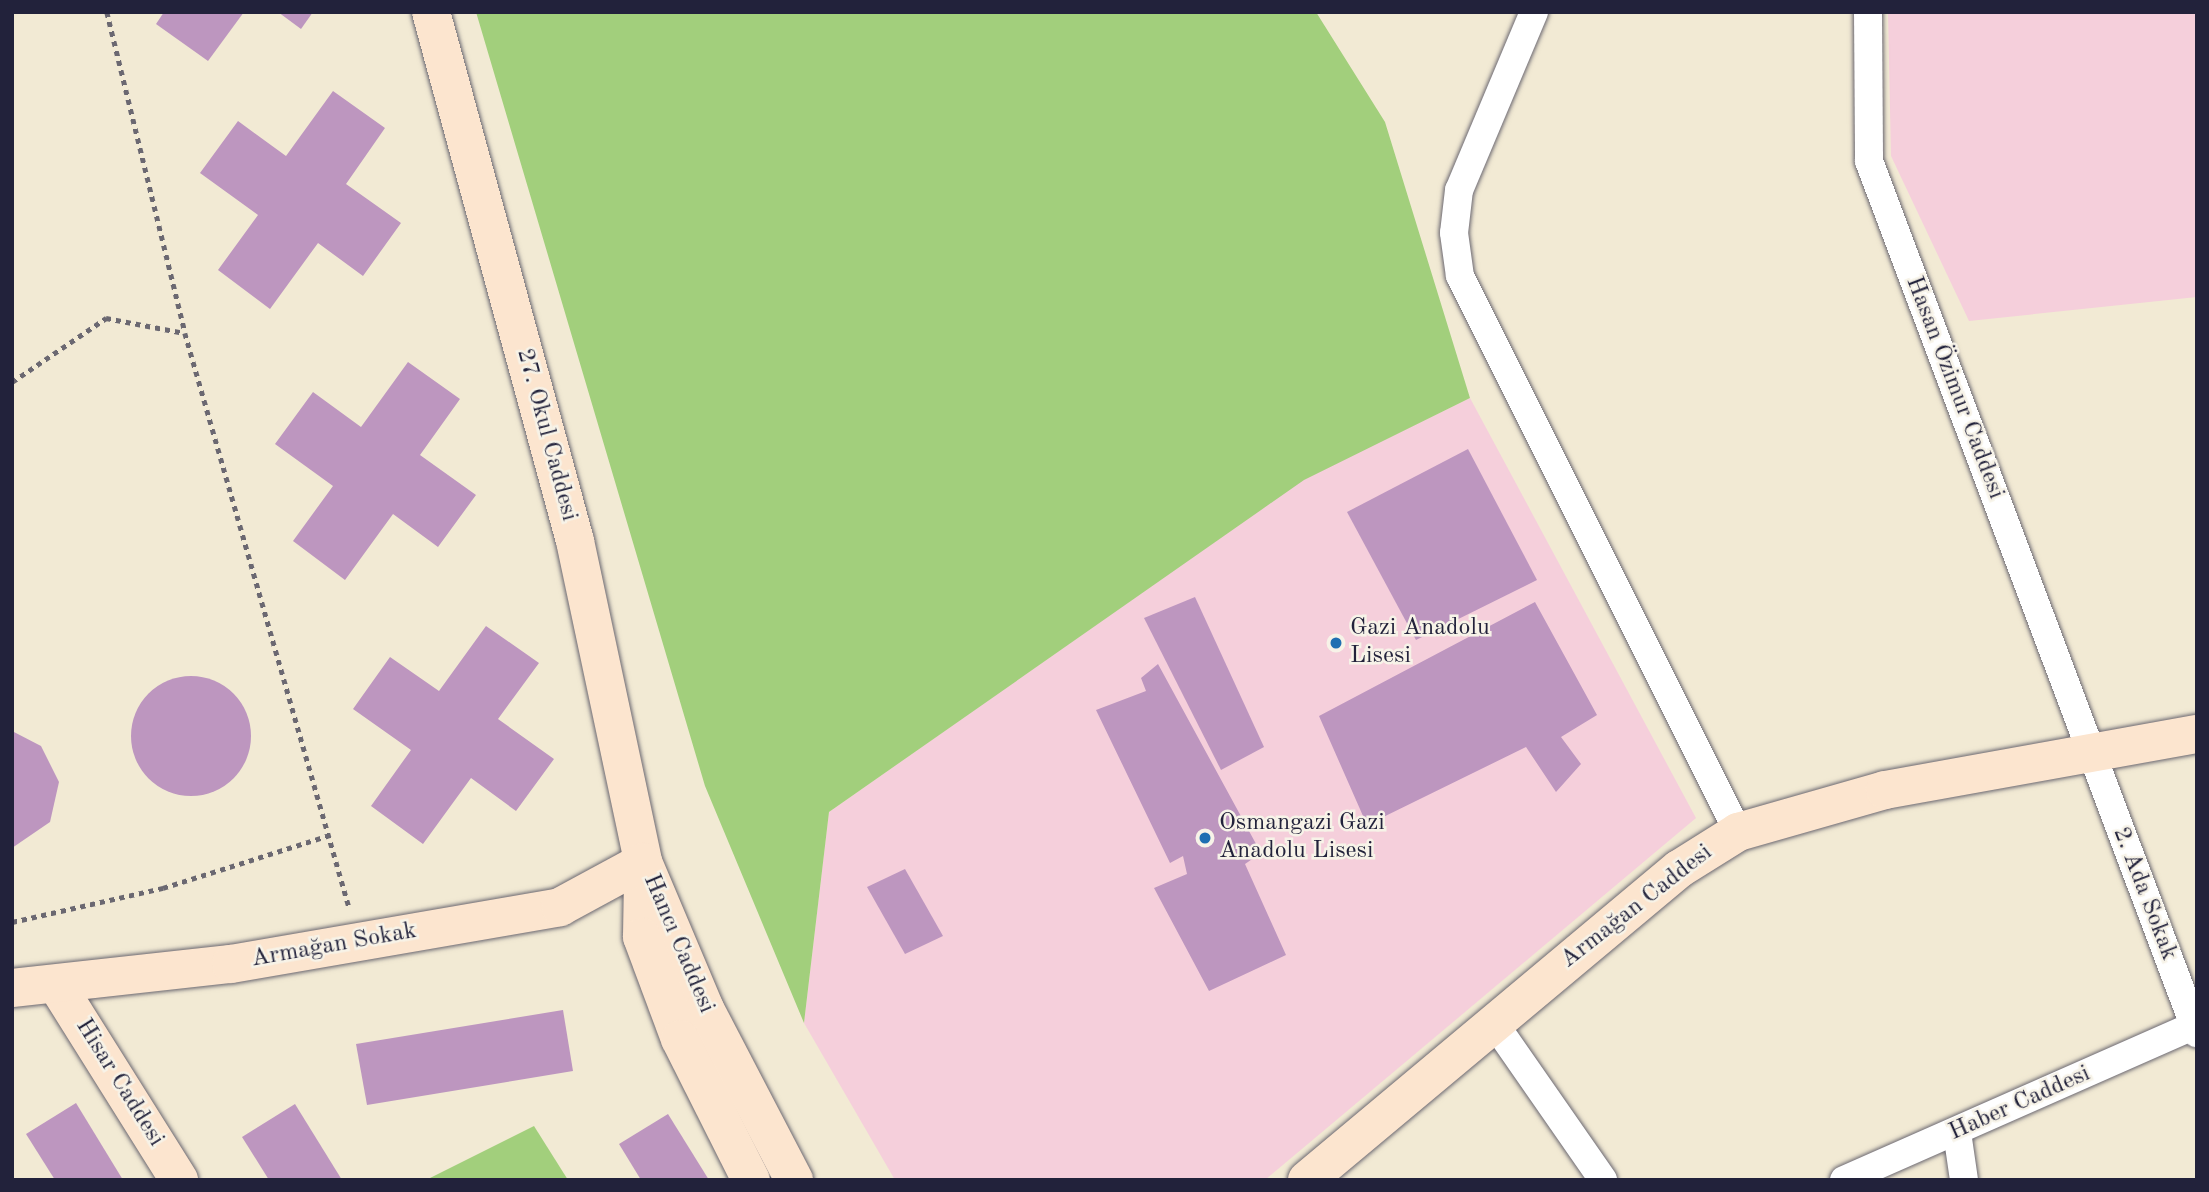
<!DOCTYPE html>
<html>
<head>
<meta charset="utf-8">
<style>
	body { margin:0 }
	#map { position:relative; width:2209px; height:1192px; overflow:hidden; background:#f2ead4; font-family:"Old Standard TT",serif }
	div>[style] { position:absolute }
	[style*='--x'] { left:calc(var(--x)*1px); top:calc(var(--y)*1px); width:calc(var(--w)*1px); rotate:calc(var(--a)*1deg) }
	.built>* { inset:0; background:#f5cfdb }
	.green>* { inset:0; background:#a2cf7c }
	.building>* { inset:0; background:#bd96bf }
	.round { border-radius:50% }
	.path>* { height:4.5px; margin-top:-2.25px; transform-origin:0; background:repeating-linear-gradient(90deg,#6b6871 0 5px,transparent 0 10px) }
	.roads { filter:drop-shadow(0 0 2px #6b6871) drop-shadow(0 0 2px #6b6871) }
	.street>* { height:28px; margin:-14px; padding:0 14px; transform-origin:14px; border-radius:14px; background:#fff }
	.secondary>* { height:38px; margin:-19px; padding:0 19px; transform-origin:19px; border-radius:19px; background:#fce5cf }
	.dots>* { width:19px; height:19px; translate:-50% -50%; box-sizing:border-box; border:4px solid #f7f3e8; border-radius:50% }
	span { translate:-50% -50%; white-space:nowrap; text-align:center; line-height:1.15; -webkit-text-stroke:5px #f7f3e8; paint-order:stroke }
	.street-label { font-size:24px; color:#22223b }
	.poi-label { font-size:24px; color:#22223b }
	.left { translate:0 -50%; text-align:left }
	.frame { position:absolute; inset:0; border:14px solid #22223b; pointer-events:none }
</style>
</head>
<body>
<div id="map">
	<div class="built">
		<div style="clip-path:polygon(1888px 12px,2197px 12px,2197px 297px,1969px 321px,1891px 156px)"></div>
		<div style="clip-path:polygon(1470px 398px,1696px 818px,1265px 1180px,895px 1180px,804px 1023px,829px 812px,1304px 479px)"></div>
	</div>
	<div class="green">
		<div style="clip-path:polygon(476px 12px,1316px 12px,1385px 122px,1470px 398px,1304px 480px,829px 812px,804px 1023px,705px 786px)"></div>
		<div style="clip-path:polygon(534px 1126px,568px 1180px,426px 1180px)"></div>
	</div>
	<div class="building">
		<div style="clip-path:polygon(164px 12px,244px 12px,208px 61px,156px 24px)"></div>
		<div style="clip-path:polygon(278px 12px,313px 12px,301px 29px)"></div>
		<div style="clip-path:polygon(333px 91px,385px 128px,346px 184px,401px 223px,363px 276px,318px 243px,270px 309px,218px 270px,258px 215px,200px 173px,238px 121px,286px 156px)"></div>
		<div style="clip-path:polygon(408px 362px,460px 399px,420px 455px,476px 495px,438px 547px,393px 514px,345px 580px,293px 541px,333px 486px,275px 444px,313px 392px,361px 427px)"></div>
		<div style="clip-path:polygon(1468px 449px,1537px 580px,1416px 640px,1347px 512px)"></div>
		<div style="clip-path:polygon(1195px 597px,1264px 747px,1221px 770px,1144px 618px)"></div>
		<div style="clip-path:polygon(1535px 602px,1597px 715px,1561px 737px,1581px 764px,1556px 792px,1526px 747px,1367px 825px,1319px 716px)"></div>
		<div style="clip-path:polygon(486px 626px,539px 663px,498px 719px,554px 759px,516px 811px,471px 778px,423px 844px,371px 806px,411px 750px,353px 709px,390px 657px,439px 691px)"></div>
		<div style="clip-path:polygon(1158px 664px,1261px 853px,1245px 864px,1286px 955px,1209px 991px,1154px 888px,1187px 874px,1183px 856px,1170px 863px,1096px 710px,1146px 691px,1141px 678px)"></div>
		<div class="round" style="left:131px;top:676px;width:120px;height:120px"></div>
		<div style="clip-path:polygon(12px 731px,41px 746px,59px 782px,50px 822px,12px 848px)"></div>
		<div style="clip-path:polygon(905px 869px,943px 936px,905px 954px,867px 887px)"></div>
		<div style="clip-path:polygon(563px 1010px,573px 1071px,367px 1105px,356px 1044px)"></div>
		<div style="clip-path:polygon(76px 1103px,123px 1180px,55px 1180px,26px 1134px)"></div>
		<div style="clip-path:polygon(295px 1104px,342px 1180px,269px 1180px,242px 1137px)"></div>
		<div style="clip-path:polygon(668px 1114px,709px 1180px,641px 1180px,619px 1144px)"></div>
	</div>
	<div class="path">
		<div style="--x:107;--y:12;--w:330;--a:76.3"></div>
		<div style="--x:185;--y:333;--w:597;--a:74.05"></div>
		<div style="--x:12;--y:382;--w:114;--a:-34.2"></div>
		<div style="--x:106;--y:318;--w:80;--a:10.8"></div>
		<div style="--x:12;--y:922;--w:155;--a:-12.7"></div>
		<div style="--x:163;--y:888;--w:178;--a:-17.6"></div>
	</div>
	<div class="roads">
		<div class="street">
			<div style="--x:1534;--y:12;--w:193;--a:112.8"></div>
			<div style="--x:1459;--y:190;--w:43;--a:96.6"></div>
			<div style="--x:1454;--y:233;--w:43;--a:82.1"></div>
			<div style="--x:1460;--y:276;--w:622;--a:63.43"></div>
			<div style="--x:1868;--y:12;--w:149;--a:89.6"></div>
			<div style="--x:1869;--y:161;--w:932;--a:69.39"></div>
			<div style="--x:1494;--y:1023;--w:191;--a:55.2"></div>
			<div style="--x:1957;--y:1132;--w:49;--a:81.7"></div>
			<div style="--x:1844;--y:1180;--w:384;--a:-23.8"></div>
		</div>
		<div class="secondary">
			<div style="--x:431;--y:12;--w:548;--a:74.77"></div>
			<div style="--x:575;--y:541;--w:328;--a:78"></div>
			<div style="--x:643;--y:862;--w:160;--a:67.1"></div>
			<div style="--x:705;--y:1009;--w:193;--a:62.5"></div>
			<div style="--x:643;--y:878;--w:59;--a:91"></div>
			<div style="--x:642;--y:937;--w:109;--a:69.6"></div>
			<div style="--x:680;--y:1039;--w:158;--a:63.3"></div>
			<div style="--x:58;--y:987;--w:228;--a:57.9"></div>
			<div style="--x:12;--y:988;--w:220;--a:-6.3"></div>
			<div style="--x:231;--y:964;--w:334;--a:-9.8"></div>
			<div style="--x:560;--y:907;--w:94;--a:-28.5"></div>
			<div style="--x:1307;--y:1180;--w:485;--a:-39.9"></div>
			<div style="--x:1679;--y:869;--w:70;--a:-32.1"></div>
			<div style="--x:1738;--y:832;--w:153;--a:-15.9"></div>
			<div style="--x:1885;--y:790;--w:317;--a:-10.2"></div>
		</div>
	</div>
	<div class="dots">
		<div style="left:1336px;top:643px;background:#1f6fb2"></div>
		<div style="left:1205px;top:838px;background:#1f6fb2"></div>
	</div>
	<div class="street-label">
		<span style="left:1954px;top:388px;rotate:69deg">Hasan Özimur Caddesi</span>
		<span style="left:546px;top:435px;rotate:75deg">27. Okul Caddesi</span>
		<span style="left:2144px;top:894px;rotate:69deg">2. Ada Sokak</span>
		<span style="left:1637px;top:907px;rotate:-38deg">Armağan Caddesi</span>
		<span style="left:678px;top:944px;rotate:67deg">Hancı Caddesi</span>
		<span style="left:334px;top:946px;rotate:-10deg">Armağan Sokak</span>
		<span style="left:119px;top:1083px;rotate:58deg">Hisar Caddesi</span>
		<span style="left:2020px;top:1104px;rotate:-24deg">Haber Caddesi</span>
	</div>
	<div class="poi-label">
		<span class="left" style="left:1350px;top:643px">Gazi Anadolu<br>Lisesi</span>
		<span class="left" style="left:1219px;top:838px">Osmangazi Gazi<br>Anadolu Lisesi</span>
	</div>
	<div class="frame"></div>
</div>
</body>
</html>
